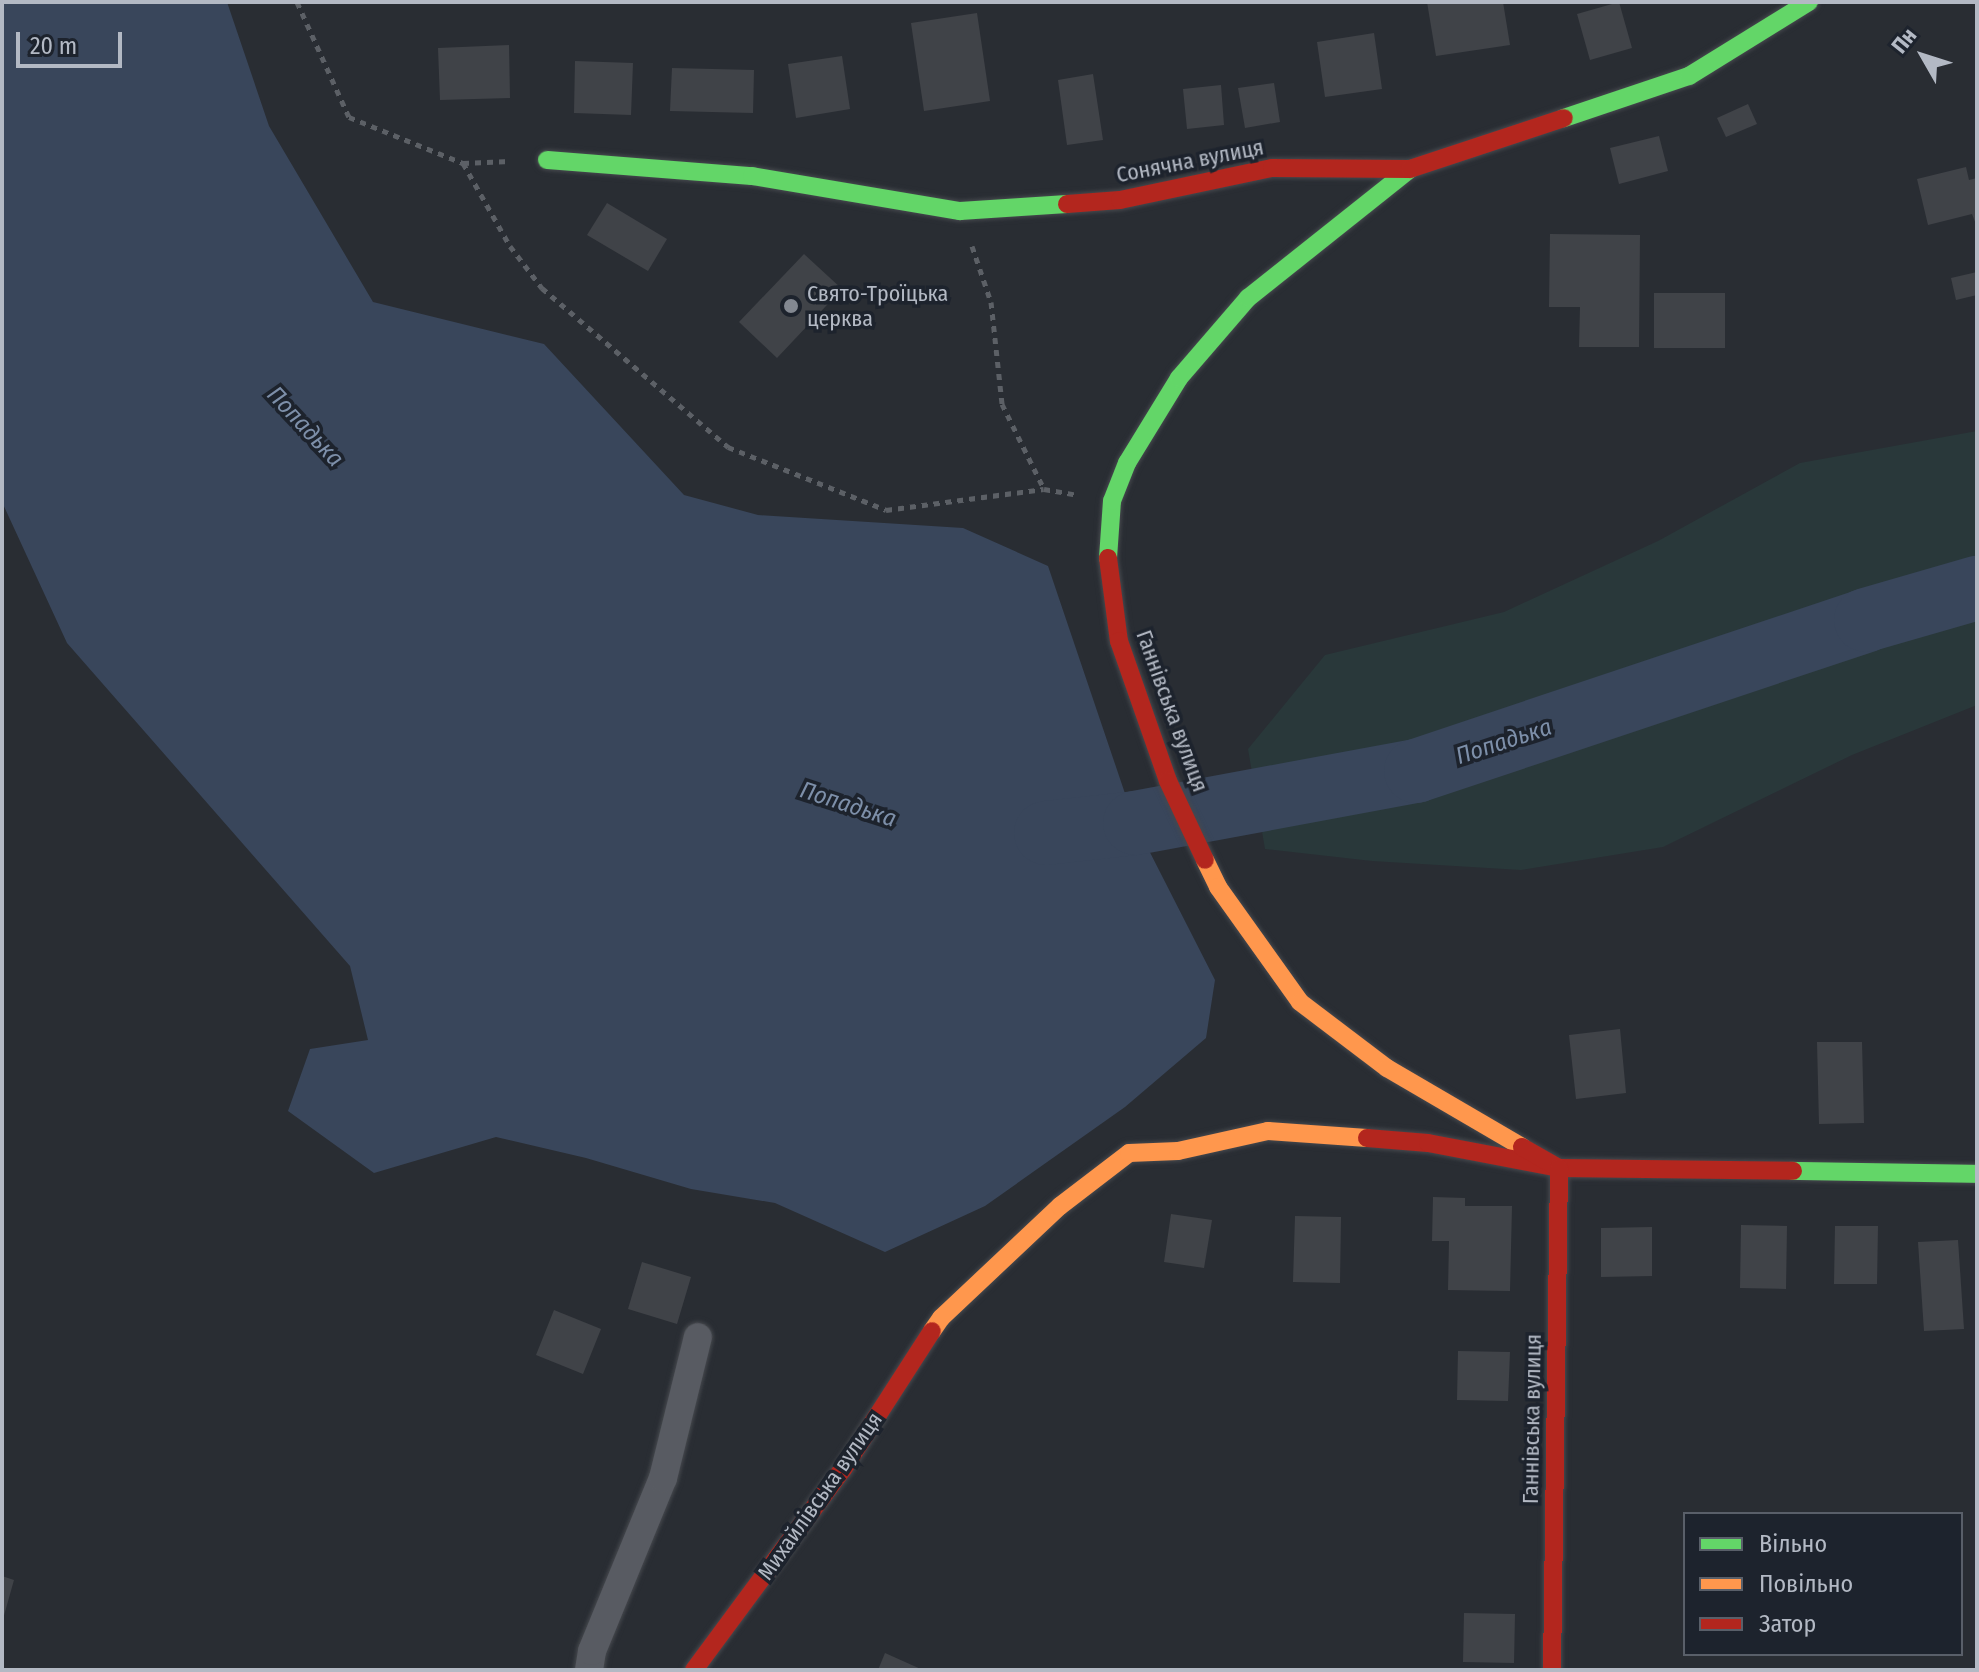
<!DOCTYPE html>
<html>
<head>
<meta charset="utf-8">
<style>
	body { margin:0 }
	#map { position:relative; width:1979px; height:1672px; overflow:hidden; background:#292d33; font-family:"Fira Sans Condensed",sans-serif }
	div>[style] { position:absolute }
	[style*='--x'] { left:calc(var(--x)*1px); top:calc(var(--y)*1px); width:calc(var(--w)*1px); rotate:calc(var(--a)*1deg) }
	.green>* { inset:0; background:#29383a }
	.water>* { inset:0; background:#39465b }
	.river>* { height:64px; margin:-32px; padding:0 32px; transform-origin:32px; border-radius:32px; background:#39465b }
	.building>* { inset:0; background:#404348 }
	.path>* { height:5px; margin-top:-2.5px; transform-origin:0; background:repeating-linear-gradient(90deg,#5c6066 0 6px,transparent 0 12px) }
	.roads { filter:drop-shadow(0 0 2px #46494e) drop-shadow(0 0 2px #46494e) }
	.street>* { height:28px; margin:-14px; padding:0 14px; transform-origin:14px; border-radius:14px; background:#585b62 }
	.fast>* { height:18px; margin:-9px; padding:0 9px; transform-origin:9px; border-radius:9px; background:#63d668 }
	.slow>* { height:18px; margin:-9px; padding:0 9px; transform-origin:9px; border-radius:9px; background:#ff974d }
	.jam>* { height:18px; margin:-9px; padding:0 9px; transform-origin:9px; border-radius:9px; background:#b3261e }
	.dots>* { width:22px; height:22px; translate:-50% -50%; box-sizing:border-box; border:4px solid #1d232d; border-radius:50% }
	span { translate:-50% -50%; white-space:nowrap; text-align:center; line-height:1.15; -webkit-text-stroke:7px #1d232d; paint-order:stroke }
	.street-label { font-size:22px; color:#b3b9c4 }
	.poi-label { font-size:22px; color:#b3b9c4 }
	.left { translate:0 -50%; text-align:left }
	.water-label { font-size:24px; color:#7d8fa9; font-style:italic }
	.frame { position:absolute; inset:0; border:4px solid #b3b9c4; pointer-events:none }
	.legend { position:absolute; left:1683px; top:1512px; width:280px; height:144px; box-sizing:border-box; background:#1d232d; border:2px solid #595f69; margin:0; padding:10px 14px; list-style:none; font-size:24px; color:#b3b9c4 }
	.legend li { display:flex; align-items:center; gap:16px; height:40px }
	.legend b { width:40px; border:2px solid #595f69 }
	.north { position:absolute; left:1883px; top:16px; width:80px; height:80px; -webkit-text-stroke:6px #1d232d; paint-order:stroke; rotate:309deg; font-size:22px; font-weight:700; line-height:32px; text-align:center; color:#b3b9c4 }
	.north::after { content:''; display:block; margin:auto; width:28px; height:36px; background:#b3b9c4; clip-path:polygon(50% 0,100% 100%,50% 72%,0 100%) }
	.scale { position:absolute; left:16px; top:32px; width:106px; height:36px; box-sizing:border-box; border:4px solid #b3b9c4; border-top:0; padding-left:10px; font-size:24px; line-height:28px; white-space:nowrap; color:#b3b9c4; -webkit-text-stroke:6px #1d232d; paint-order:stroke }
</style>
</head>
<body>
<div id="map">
	<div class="green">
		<div style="clip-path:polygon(1977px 431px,1977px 705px,1852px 755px,1663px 847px,1521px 870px,1372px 861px,1265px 849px,1248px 749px,1325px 655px,1504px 612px,1658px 541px,1800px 463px)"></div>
	</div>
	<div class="water">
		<div style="clip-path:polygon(2px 2px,227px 2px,269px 126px,373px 302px,544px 344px,684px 495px,758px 515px,963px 528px,1048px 566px,1135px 823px,1215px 980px,1206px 1038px,1125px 1107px,985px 1206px,885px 1252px,775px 1203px,691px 1189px,586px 1158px,496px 1137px,374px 1173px,288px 1111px,310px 1049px,368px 1040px,350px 966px,67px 643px,2px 502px)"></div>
	</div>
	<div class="river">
		<div style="--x:1046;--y:833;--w:90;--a:-6.4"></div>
		<div style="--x:1135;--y:823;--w:286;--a:-10.5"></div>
		<div style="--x:1416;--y:771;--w:475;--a:-18.5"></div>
		<div style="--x:1866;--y:620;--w:116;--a:-16.1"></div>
	</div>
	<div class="building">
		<div style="clip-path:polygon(1427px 2px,1503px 2px,1510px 45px,1436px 56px)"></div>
		<div style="clip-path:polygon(1619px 2px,1632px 48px,1590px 60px,1577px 14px)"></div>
		<div style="clip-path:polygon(977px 13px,990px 101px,924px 111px,911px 23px)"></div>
		<div style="clip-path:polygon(1374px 33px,1382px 89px,1325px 97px,1317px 42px)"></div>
		<div style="clip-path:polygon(509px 45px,510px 98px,440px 100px,438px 48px)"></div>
		<div style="clip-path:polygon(842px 56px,850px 109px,796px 118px,788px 64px)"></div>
		<div style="clip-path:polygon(575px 61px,633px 63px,631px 115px,574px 113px)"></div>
		<div style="clip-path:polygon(672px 68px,754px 70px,753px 113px,670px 111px)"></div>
		<div style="clip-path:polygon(1093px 74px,1103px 140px,1067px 145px,1058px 80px)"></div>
		<div style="clip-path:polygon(1274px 83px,1280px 122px,1245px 128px,1238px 88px)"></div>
		<div style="clip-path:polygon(1221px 85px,1224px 125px,1187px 129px,1183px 89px)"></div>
		<div style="clip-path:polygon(1748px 104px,1757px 124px,1726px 137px,1717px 118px)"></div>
		<div style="clip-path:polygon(1659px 136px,1668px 171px,1619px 184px,1610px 148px)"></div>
		<div style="clip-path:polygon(1966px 167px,1969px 180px,1977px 178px,1977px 227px,1972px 214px,1928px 225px,1917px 179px)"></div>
		<div style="clip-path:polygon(607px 203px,667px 239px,648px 271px,587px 235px)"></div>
		<div style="clip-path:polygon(1550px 234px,1640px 235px,1639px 347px,1579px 347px,1580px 307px,1549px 307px)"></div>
		<div style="clip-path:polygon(804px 254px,842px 289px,777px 358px,739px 322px)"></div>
		<div style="clip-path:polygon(1977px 272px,1977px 295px,1956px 300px,1951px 278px)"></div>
		<div style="clip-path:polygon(1654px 293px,1725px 293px,1725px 348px,1654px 348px)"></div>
		<div style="clip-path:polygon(1620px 1029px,1626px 1093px,1576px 1099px,1569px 1035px)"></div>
		<div style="clip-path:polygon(1817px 1042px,1862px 1042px,1864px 1123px,1819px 1124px)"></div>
		<div style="clip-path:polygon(1433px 1197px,1465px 1198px,1465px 1206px,1512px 1206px,1510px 1291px,1448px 1290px,1449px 1241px,1432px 1241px)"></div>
		<div style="clip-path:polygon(1171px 1214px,1212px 1220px,1204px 1268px,1164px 1262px)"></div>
		<div style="clip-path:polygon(1295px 1216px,1341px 1217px,1340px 1283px,1293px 1282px)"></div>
		<div style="clip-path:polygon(1741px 1225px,1787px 1226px,1786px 1289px,1740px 1288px)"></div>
		<div style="clip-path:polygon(1835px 1226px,1878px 1226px,1877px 1284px,1834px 1284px)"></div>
		<div style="clip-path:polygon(1652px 1227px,1652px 1276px,1601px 1277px,1601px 1228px)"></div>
		<div style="clip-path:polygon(1958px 1240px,1964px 1329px,1924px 1331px,1918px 1242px)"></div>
		<div style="clip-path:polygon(642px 1262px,691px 1277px,677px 1324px,628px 1309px)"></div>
		<div style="clip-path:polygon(554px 1310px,601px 1329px,583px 1374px,536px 1355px)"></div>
		<div style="clip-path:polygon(1458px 1351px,1510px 1352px,1508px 1401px,1457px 1400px)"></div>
		<div style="clip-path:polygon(2px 1576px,14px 1580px,3px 1619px,2px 1619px)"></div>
		<div style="clip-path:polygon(1464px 1613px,1515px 1614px,1514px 1663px,1463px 1662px)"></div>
		<div style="clip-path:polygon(885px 1653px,923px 1670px,878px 1670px)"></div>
	</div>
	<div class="path">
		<div style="--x:297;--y:2;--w:126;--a:65.7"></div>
		<div style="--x:349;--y:117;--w:123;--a:22"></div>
		<div style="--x:463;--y:163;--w:47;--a:-2.4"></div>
		<div style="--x:463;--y:163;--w:95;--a:60.5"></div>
		<div style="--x:510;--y:246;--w:53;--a:52.7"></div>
		<div style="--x:542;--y:288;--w:245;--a:40.5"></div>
		<div style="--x:728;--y:447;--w:170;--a:21.7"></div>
		<div style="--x:886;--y:510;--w:159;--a:-7.6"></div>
		<div style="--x:972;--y:246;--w:59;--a:71.3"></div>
		<div style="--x:991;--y:302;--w:103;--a:83.8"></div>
		<div style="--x:1002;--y:404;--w:95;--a:63.7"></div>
		<div style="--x:1044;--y:489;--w:34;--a:10"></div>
	</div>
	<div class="roads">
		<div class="street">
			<div style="--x:589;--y:1670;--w:19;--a:-81"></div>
			<div style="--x:592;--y:1651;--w:187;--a:-67.7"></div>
			<div style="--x:663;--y:1478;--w:145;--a:-76.1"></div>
		</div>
		<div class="fast">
			<div style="--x:1564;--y:118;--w:132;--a:-18.6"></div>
			<div style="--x:1689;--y:76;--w:141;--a:-31.7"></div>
			<div style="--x:547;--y:160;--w:206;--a:4.5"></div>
			<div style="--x:752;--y:176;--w:211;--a:9.6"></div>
			<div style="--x:960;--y:211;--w:107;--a:-3.7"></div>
			<div style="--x:1108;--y:558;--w:57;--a:-86"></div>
			<div style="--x:1112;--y:501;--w:41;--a:-68.5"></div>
			<div style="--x:1127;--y:463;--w:100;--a:-58.5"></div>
			<div style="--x:1179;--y:378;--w:106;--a:-49.2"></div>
			<div style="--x:1248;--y:298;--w:207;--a:-38.5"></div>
			<div style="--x:1793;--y:1171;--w:184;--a:0.9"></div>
		</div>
		<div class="slow">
			<div style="--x:1205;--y:860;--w:30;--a:64"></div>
			<div style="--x:1218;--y:887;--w:141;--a:54.5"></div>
			<div style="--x:1300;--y:1002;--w:109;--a:37.2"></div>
			<div style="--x:1387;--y:1068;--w:156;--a:30.3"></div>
			<div style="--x:932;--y:1331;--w:16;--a:-55"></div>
			<div style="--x:941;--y:1318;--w:163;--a:-43.3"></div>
			<div style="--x:1060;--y:1206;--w:87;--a:-37.5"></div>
			<div style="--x:1129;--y:1153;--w:49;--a:-2.3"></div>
			<div style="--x:1178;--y:1151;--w:92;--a:-12.5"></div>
			<div style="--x:1268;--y:1131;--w:99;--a:4"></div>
		</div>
		<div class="jam">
			<div style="--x:1067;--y:204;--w:53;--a:-4.3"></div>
			<div style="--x:1120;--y:200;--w:155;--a:-11.9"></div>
			<div style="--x:1272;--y:168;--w:138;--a:0.4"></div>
			<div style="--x:1410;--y:169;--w:162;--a:-18.3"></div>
			<div style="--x:1108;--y:558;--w:84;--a:82.5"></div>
			<div style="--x:1119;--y:641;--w:148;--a:70.7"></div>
			<div style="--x:1168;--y:781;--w:87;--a:64.9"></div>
			<div style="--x:1367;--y:1138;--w:61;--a:4.7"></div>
			<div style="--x:1428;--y:1143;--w:133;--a:10.8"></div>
			<div style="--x:1559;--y:1168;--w:234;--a:0.7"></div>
			<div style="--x:1522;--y:1147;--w:43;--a:29.6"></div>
			<div style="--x:1559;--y:1168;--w:502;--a:90.8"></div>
			<div style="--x:694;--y:1670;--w:250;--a:-53.5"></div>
			<div style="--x:843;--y:1469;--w:164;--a:-57.2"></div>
		</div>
	</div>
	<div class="dots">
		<div style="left:791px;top:306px;background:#838891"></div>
	</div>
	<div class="street-label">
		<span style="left:1190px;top:161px;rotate:-11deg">Сонячна вулиця</span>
		<span style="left:1172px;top:711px;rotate:70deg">Ганнівська вулиця</span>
		<span style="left:1532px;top:1419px;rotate:-89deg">Ганнівська вулиця</span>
		<span style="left:820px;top:1496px;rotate:-55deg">Михайлівська вулиця</span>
	</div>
	<div class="poi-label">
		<span class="left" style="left:807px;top:306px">Свято-Троїцька<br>церква</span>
	</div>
	<div class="water-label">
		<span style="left:305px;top:427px;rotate:47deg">Попадька</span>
		<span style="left:1504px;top:742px;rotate:-18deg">Попадька</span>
		<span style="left:848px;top:805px;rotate:18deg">Попадька</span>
	</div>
	<div class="frame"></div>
	<ul class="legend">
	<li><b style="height:10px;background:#63d668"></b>Вільно</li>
	<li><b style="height:10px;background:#ff974d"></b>Повільно</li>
	<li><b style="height:10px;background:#b3261e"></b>Затор</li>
	</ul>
	<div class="north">Пн</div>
	<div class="scale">20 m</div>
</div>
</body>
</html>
